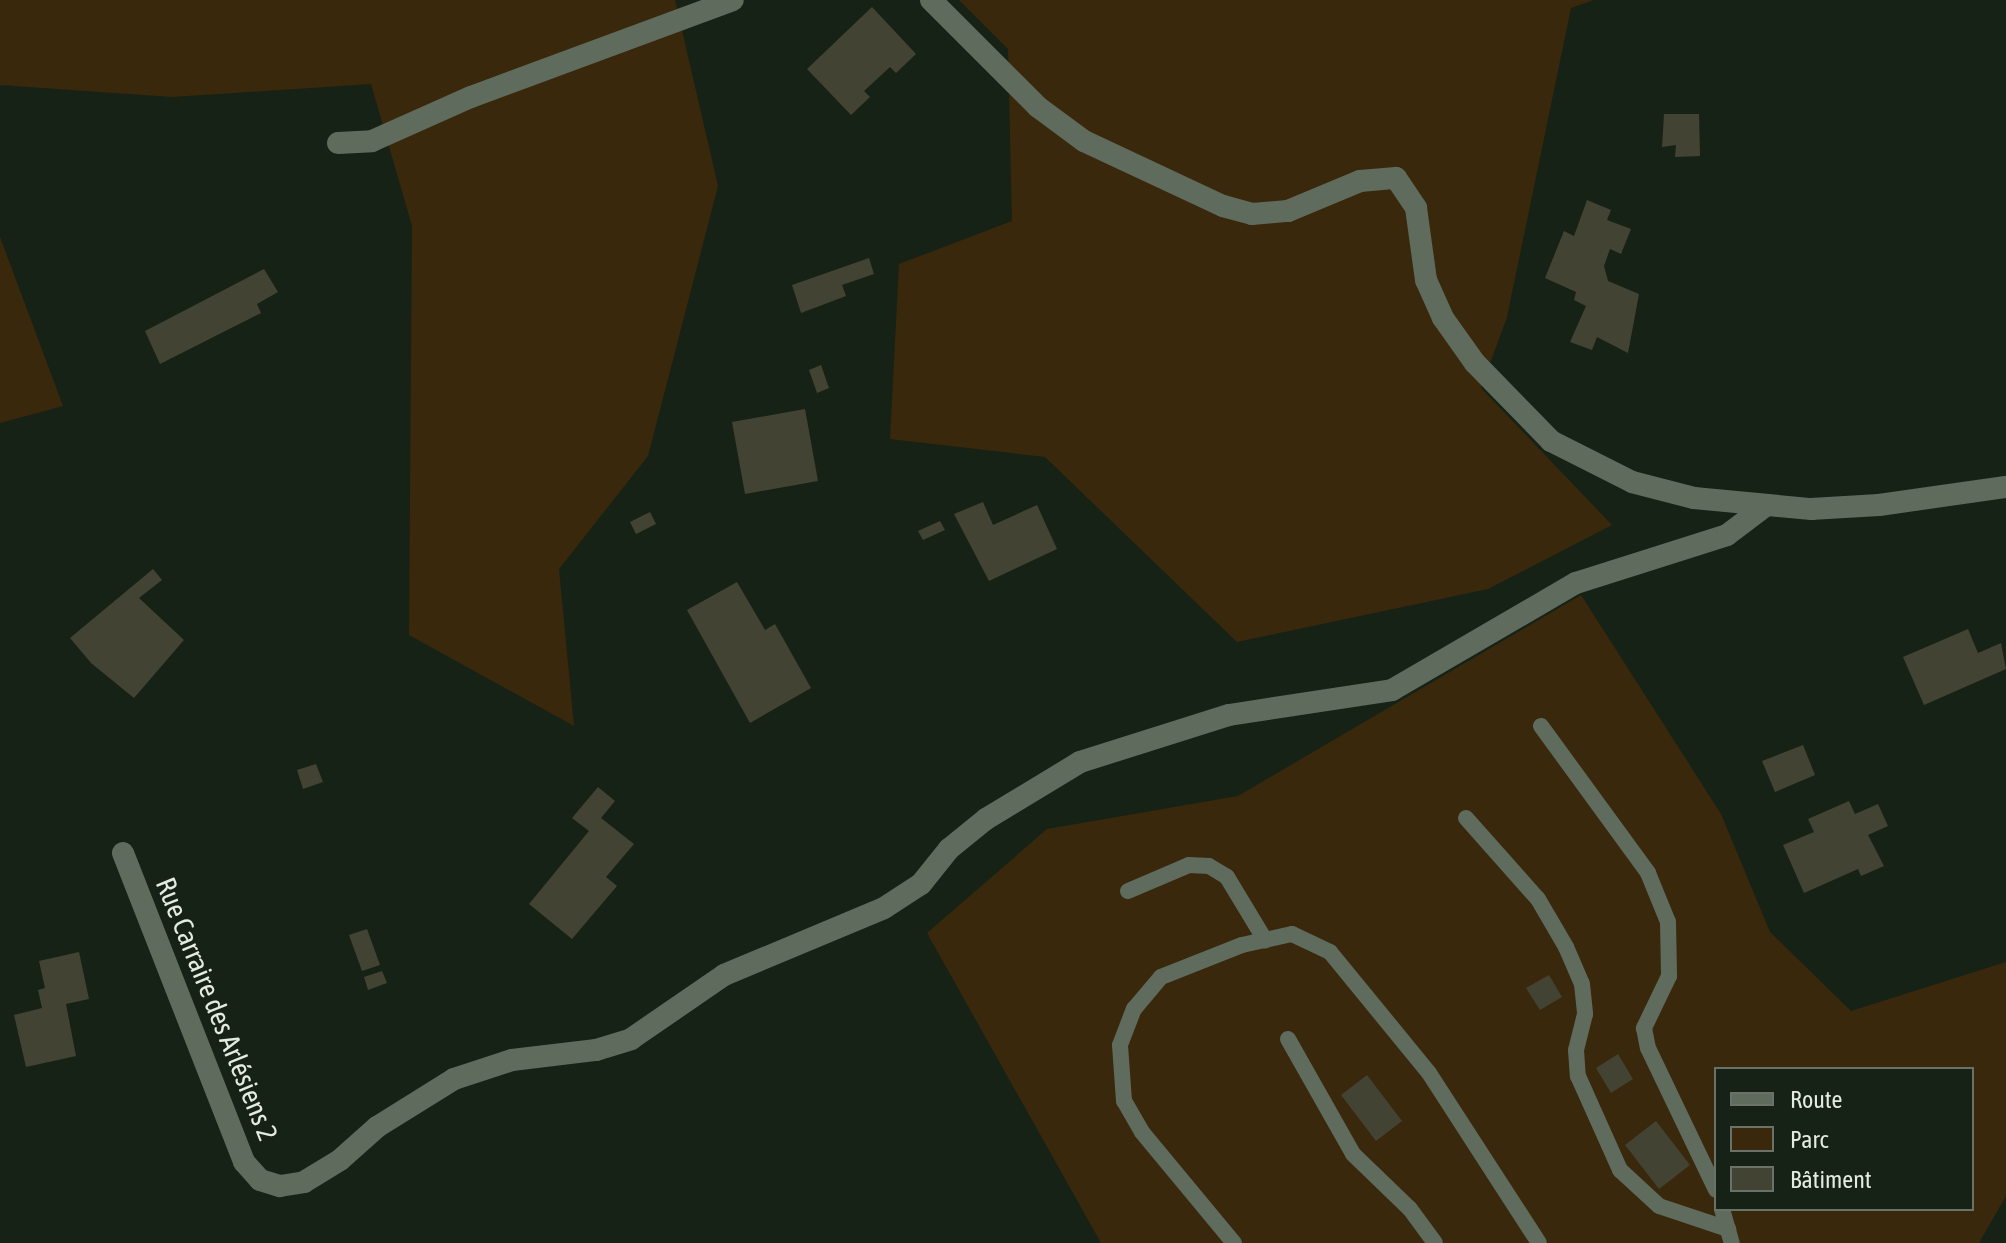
<!DOCTYPE html>
<html>
<head>
<meta charset="utf-8">
<style>
	body { margin:0 }
	#map { position:relative; width:2006px; height:1243px; overflow:hidden; background:#172216; font-family:"Asap Condensed",sans-serif }
	div>[style] { position:absolute }
	[style*='--x'] { left:calc(var(--x)*1px); top:calc(var(--y)*1px); width:calc(var(--w)*1px); rotate:calc(var(--a)*1deg) }
	.green>* { inset:0; background:#39280b }
	.building>* { inset:0; background:#434333 }
	.service>* { height:16px; margin:-8px; padding:0 8px; transform-origin:8px; border-radius:8px; background:#5e6b5d }
	.minor>* { height:22px; margin:-11px; padding:0 11px; transform-origin:11px; border-radius:11px; background:#5e6b5d }
	span { translate:-50% -50%; white-space:nowrap; text-align:center; line-height:1.15; -webkit-text-stroke:6px #172216; paint-order:stroke }
	.street-label { font-size:28px; color:#e4ebe3 }
	.legend { position:absolute; left:1714px; top:1067px; width:260px; height:144px; box-sizing:border-box; background:#172216; border:2px solid #697268; margin:0; padding:10px 14px; list-style:none; font-size:24px; color:#e4ebe3 }
	.legend li { display:flex; align-items:center; gap:16px; height:40px }
	.legend b { width:40px; border:2px solid #697268 }
</style>
</head>
<body>
<div id="map">
	<div class="green">
		<div style="clip-path:polygon(0 0,675px 0,718px 186px,648px 456px,559px 569px,574px 726px,409px 635px,412px 226px,371px 84px,172px 97px,0 85px)"></div>
		<div style="clip-path:polygon(959px 0,1594px 0,1571px 8px,1507px 317px,1481px 388px,1612px 525px,1488px 589px,1237px 642px,1045px 457px,890px 439px,899px 264px,1012px 221px,1008px 49px)"></div>
		<div style="clip-path:polygon(0 237px,63px 406px,0 423px)"></div>
		<div style="clip-path:polygon(evenodd,1581px 595px,1721px 814px,1770px 932px,1851px 1011px,2006px 962px,2006px 1196px,1979px 1243px,1101px 1243px,927px 933px,1047px 829px,1238px 796px,1581px 595px,1716px 1069px,1972px 1069px,1972px 1209px,1716px 1209px,1716px 1069px)"></div>
	</div>
	<div class="building">
		<div style="clip-path:polygon(872px 7px,916px 54px,896px 73px,890px 67px,864px 91px,870px 97px,851px 115px,807px 69px)"></div>
		<div style="clip-path:polygon(1664px 114px,1699px 114px,1700px 156px,1675px 157px,1676px 145px,1662px 147px)"></div>
		<div style="clip-path:polygon(1587px 200px,1611px 210px,1607px 220px,1631px 229px,1621px 254px,1610px 249px,1604px 266px,1608px 281px,1639px 294px,1628px 353px,1597px 337px,1592px 350px,1570px 342px,1586px 306px,1574px 300px,1576px 292px,1545px 278px,1564px 231px,1574px 236px)"></div>
		<div style="clip-path:polygon(869px 258px,874px 274px,842px 285px,846px 296px,801px 313px,792px 285px)"></div>
		<div style="clip-path:polygon(264px 269px,278px 292px,257px 304px,261px 313px,160px 364px,145px 331px)"></div>
		<div style="clip-path:polygon(821px 365px,829px 388px,817px 393px,809px 370px)"></div>
		<div style="clip-path:polygon(805px 409px,818px 481px,745px 494px,732px 422px)"></div>
		<div style="clip-path:polygon(983px 502px,993px 525px,1037px 505px,1057px 549px,989px 581px,954px 514px)"></div>
		<div style="clip-path:polygon(650px 512px,656px 524px,636px 534px,630px 522px)"></div>
		<div style="clip-path:polygon(940px 521px,945px 530px,923px 540px,918px 531px)"></div>
		<div style="clip-path:polygon(153px 569px,162px 580px,139px 598px,184px 640px,134px 698px,91px 663px,70px 638px)"></div>
		<div style="clip-path:polygon(737px 582px,765px 630px,775px 624px,811px 688px,750px 723px,687px 610px)"></div>
		<div style="clip-path:polygon(1968px 629px,1978px 653px,2001px 643px,2006px 669px,1924px 705px,1903px 657px)"></div>
		<div style="clip-path:polygon(1803px 745px,1815px 775px,1775px 792px,1762px 761px)"></div>
		<div style="clip-path:polygon(316px 764px,323px 782px,303px 789px,297px 770px)"></div>
		<div style="clip-path:polygon(598px 787px,615px 801px,601px 818px,634px 844px,606px 877px,617px 886px,572px 939px,529px 904px,589px 831px,572px 818px)"></div>
		<div style="clip-path:polygon(1849px 801px,1855px 814px,1878px 804px,1888px 826px,1868px 835px,1884px 866px,1861px 876px,1858px 869px,1804px 893px,1783px 845px,1814px 832px,1808px 819px)"></div>
		<div style="clip-path:polygon(367px 929px,380px 965px,362px 971px,349px 935px)"></div>
		<div style="clip-path:polygon(79px 952px,89px 999px,66px 1004px,76px 1056px,26px 1067px,14px 1015px,42px 1008px,38px 990px,45px 988px,39px 961px)"></div>
		<div style="clip-path:polygon(382px 971px,387px 983px,368px 990px,364px 977px)"></div>
		<div style="clip-path:polygon(1549px 975px,1562px 997px,1540px 1010px,1526px 988px)"></div>
		<div style="clip-path:polygon(1618px 1054px,1633px 1079px,1611px 1093px,1596px 1068px)"></div>
		<div style="clip-path:polygon(1367px 1075px,1402px 1121px,1376px 1141px,1341px 1095px)"></div>
		<div style="clip-path:polygon(1656px 1121px,1690px 1165px,1659px 1189px,1625px 1145px)"></div>
	</div>
	<div class="service">
		<div style="--x:1541;--y:726;--w:182;--a:53.9"></div>
		<div style="--x:1648;--y:873;--w:53;--a:67.8"></div>
		<div style="--x:1668;--y:922;--w:54;--a:88.9"></div>
		<div style="--x:1669;--y:976;--w:58;--a:115.7"></div>
		<div style="--x:1644;--y:1028;--w:20;--a:79"></div>
		<div style="--x:1648;--y:1048;--w:157;--a:64.4"></div>
		<div style="--x:1466;--y:818;--w:108;--a:48.4"></div>
		<div style="--x:1538;--y:899;--w:56;--a:59.7"></div>
		<div style="--x:1566;--y:947;--w:40;--a:66.6"></div>
		<div style="--x:1582;--y:984;--w:30;--a:84"></div>
		<div style="--x:1585;--y:1014;--w:37;--a:104"></div>
		<div style="--x:1576;--y:1050;--w:26;--a:86"></div>
		<div style="--x:1578;--y:1076;--w:103;--a:65.9"></div>
		<div style="--x:1620;--y:1170;--w:53;--a:42.7"></div>
		<div style="--x:1659;--y:1206;--w:73;--a:18.4"></div>
		<div style="--x:1128;--y:891;--w:66;--a:-23.1"></div>
		<div style="--x:1189;--y:865;--w:20;--a:3"></div>
		<div style="--x:1209;--y:866;--w:21;--a:31"></div>
		<div style="--x:1227;--y:877;--w:74;--a:58.9"></div>
		<div style="--x:1288;--y:1039;--w:132;--a:60.5"></div>
		<div style="--x:1353;--y:1154;--w:79;--a:44"></div>
		<div style="--x:1410;--y:1209;--w:42;--a:53.7"></div>
		<div style="--x:1722;--y:1209;--w:35;--a:74"></div>
		<div style="--x:1234;--y:1243;--w:144;--a:-129.7"></div>
		<div style="--x:1142;--y:1132;--w:36;--a:-120"></div>
		<div style="--x:1124;--y:1101;--w:56;--a:-94.1"></div>
		<div style="--x:1120;--y:1045;--w:39;--a:-69"></div>
		<div style="--x:1134;--y:1009;--w:42;--a:-49.8"></div>
		<div style="--x:1161;--y:977;--w:87;--a:-21.6"></div>
		<div style="--x:1242;--y:945;--w:51;--a:-12.4"></div>
		<div style="--x:1292;--y:934;--w:42;--a:25.3"></div>
		<div style="--x:1330;--y:952;--w:156;--a:50.7"></div>
		<div style="--x:1429;--y:1073;--w:202;--a:57.1"></div>
	</div>
	<div class="minor">
		<div style="--x:931;--y:0;--w:151;--a:45"></div>
		<div style="--x:1038;--y:107;--w:57;--a:36.5"></div>
		<div style="--x:1084;--y:141;--w:153;--a:25.1"></div>
		<div style="--x:1223;--y:206;--w:30;--a:15"></div>
		<div style="--x:1252;--y:214;--w:36;--a:-5"></div>
		<div style="--x:1288;--y:211;--w:78;--a:-22.6"></div>
		<div style="--x:1360;--y:181;--w:36;--a:-5"></div>
		<div style="--x:1396;--y:178;--w:36;--a:56"></div>
		<div style="--x:1416;--y:208;--w:73;--a:82.1"></div>
		<div style="--x:1426;--y:280;--w:42;--a:65.9"></div>
		<div style="--x:1443;--y:318;--w:55;--a:54.6"></div>
		<div style="--x:1475;--y:363;--w:109;--a:45.7"></div>
		<div style="--x:1551;--y:441;--w:91;--a:26.8"></div>
		<div style="--x:1632;--y:482;--w:64;--a:14.5"></div>
		<div style="--x:1694;--y:498;--w:118;--a:5.4"></div>
		<div style="--x:1811;--y:509;--w:68;--a:-3.4"></div>
		<div style="--x:1879;--y:505;--w:128;--a:-8.1"></div>
		<div style="--x:338;--y:143;--w:34;--a:-3"></div>
		<div style="--x:372;--y:141;--w:108;--a:-24"></div>
		<div style="--x:471;--y:97;--w:279;--a:-20.3"></div>
		<div style="--x:123;--y:853;--w:332;--a:68.6"></div>
		<div style="--x:244;--y:1162;--w:24;--a:48"></div>
		<div style="--x:260;--y:1180;--w:21;--a:17"></div>
		<div style="--x:280;--y:1186;--w:24;--a:-9"></div>
		<div style="--x:304;--y:1182;--w:42;--a:-31.4"></div>
		<div style="--x:340;--y:1160;--w:50;--a:-41.7"></div>
		<div style="--x:377;--y:1127;--w:91;--a:-31.9"></div>
		<div style="--x:454;--y:1079;--w:61;--a:-18.1"></div>
		<div style="--x:512;--y:1060;--w:85;--a:-6.8"></div>
		<div style="--x:596;--y:1050;--w:37;--a:-17"></div>
		<div style="--x:631;--y:1039;--w:113;--a:-34.5"></div>
		<div style="--x:724;--y:975;--w:173;--a:-22.7"></div>
		<div style="--x:884;--y:908;--w:44;--a:-33"></div>
		<div style="--x:921;--y:884;--w:45;--a:-51.3"></div>
		<div style="--x:949;--y:849;--w:48;--a:-39"></div>
		<div style="--x:986;--y:819;--w:110;--a:-31.2"></div>
		<div style="--x:1080;--y:762;--w:156;--a:-17.5"></div>
		<div style="--x:1229;--y:715;--w:165;--a:-8.7"></div>
		<div style="--x:1392;--y:690;--w:213;--a:-30.2"></div>
		<div style="--x:1576;--y:583;--w:158;--a:-17.6"></div>
		<div style="--x:1727;--y:535;--w:46;--a:-37.1"></div>
	</div>
	<div class="street-label">
		<span style="left:217px;top:1009px;rotate:68deg">Rue Carraire des Arlésiens 2</span>
	</div>
	<ul class="legend">
	<li><b style="height:10px;background:#5e6b5d"></b>Route</li>
	<li><b style="height:22px;background:#39280b"></b>Parc</li>
	<li><b style="height:22px;background:#434333"></b>Bâtiment</li>
	</ul>
</div>
</body>
</html>
